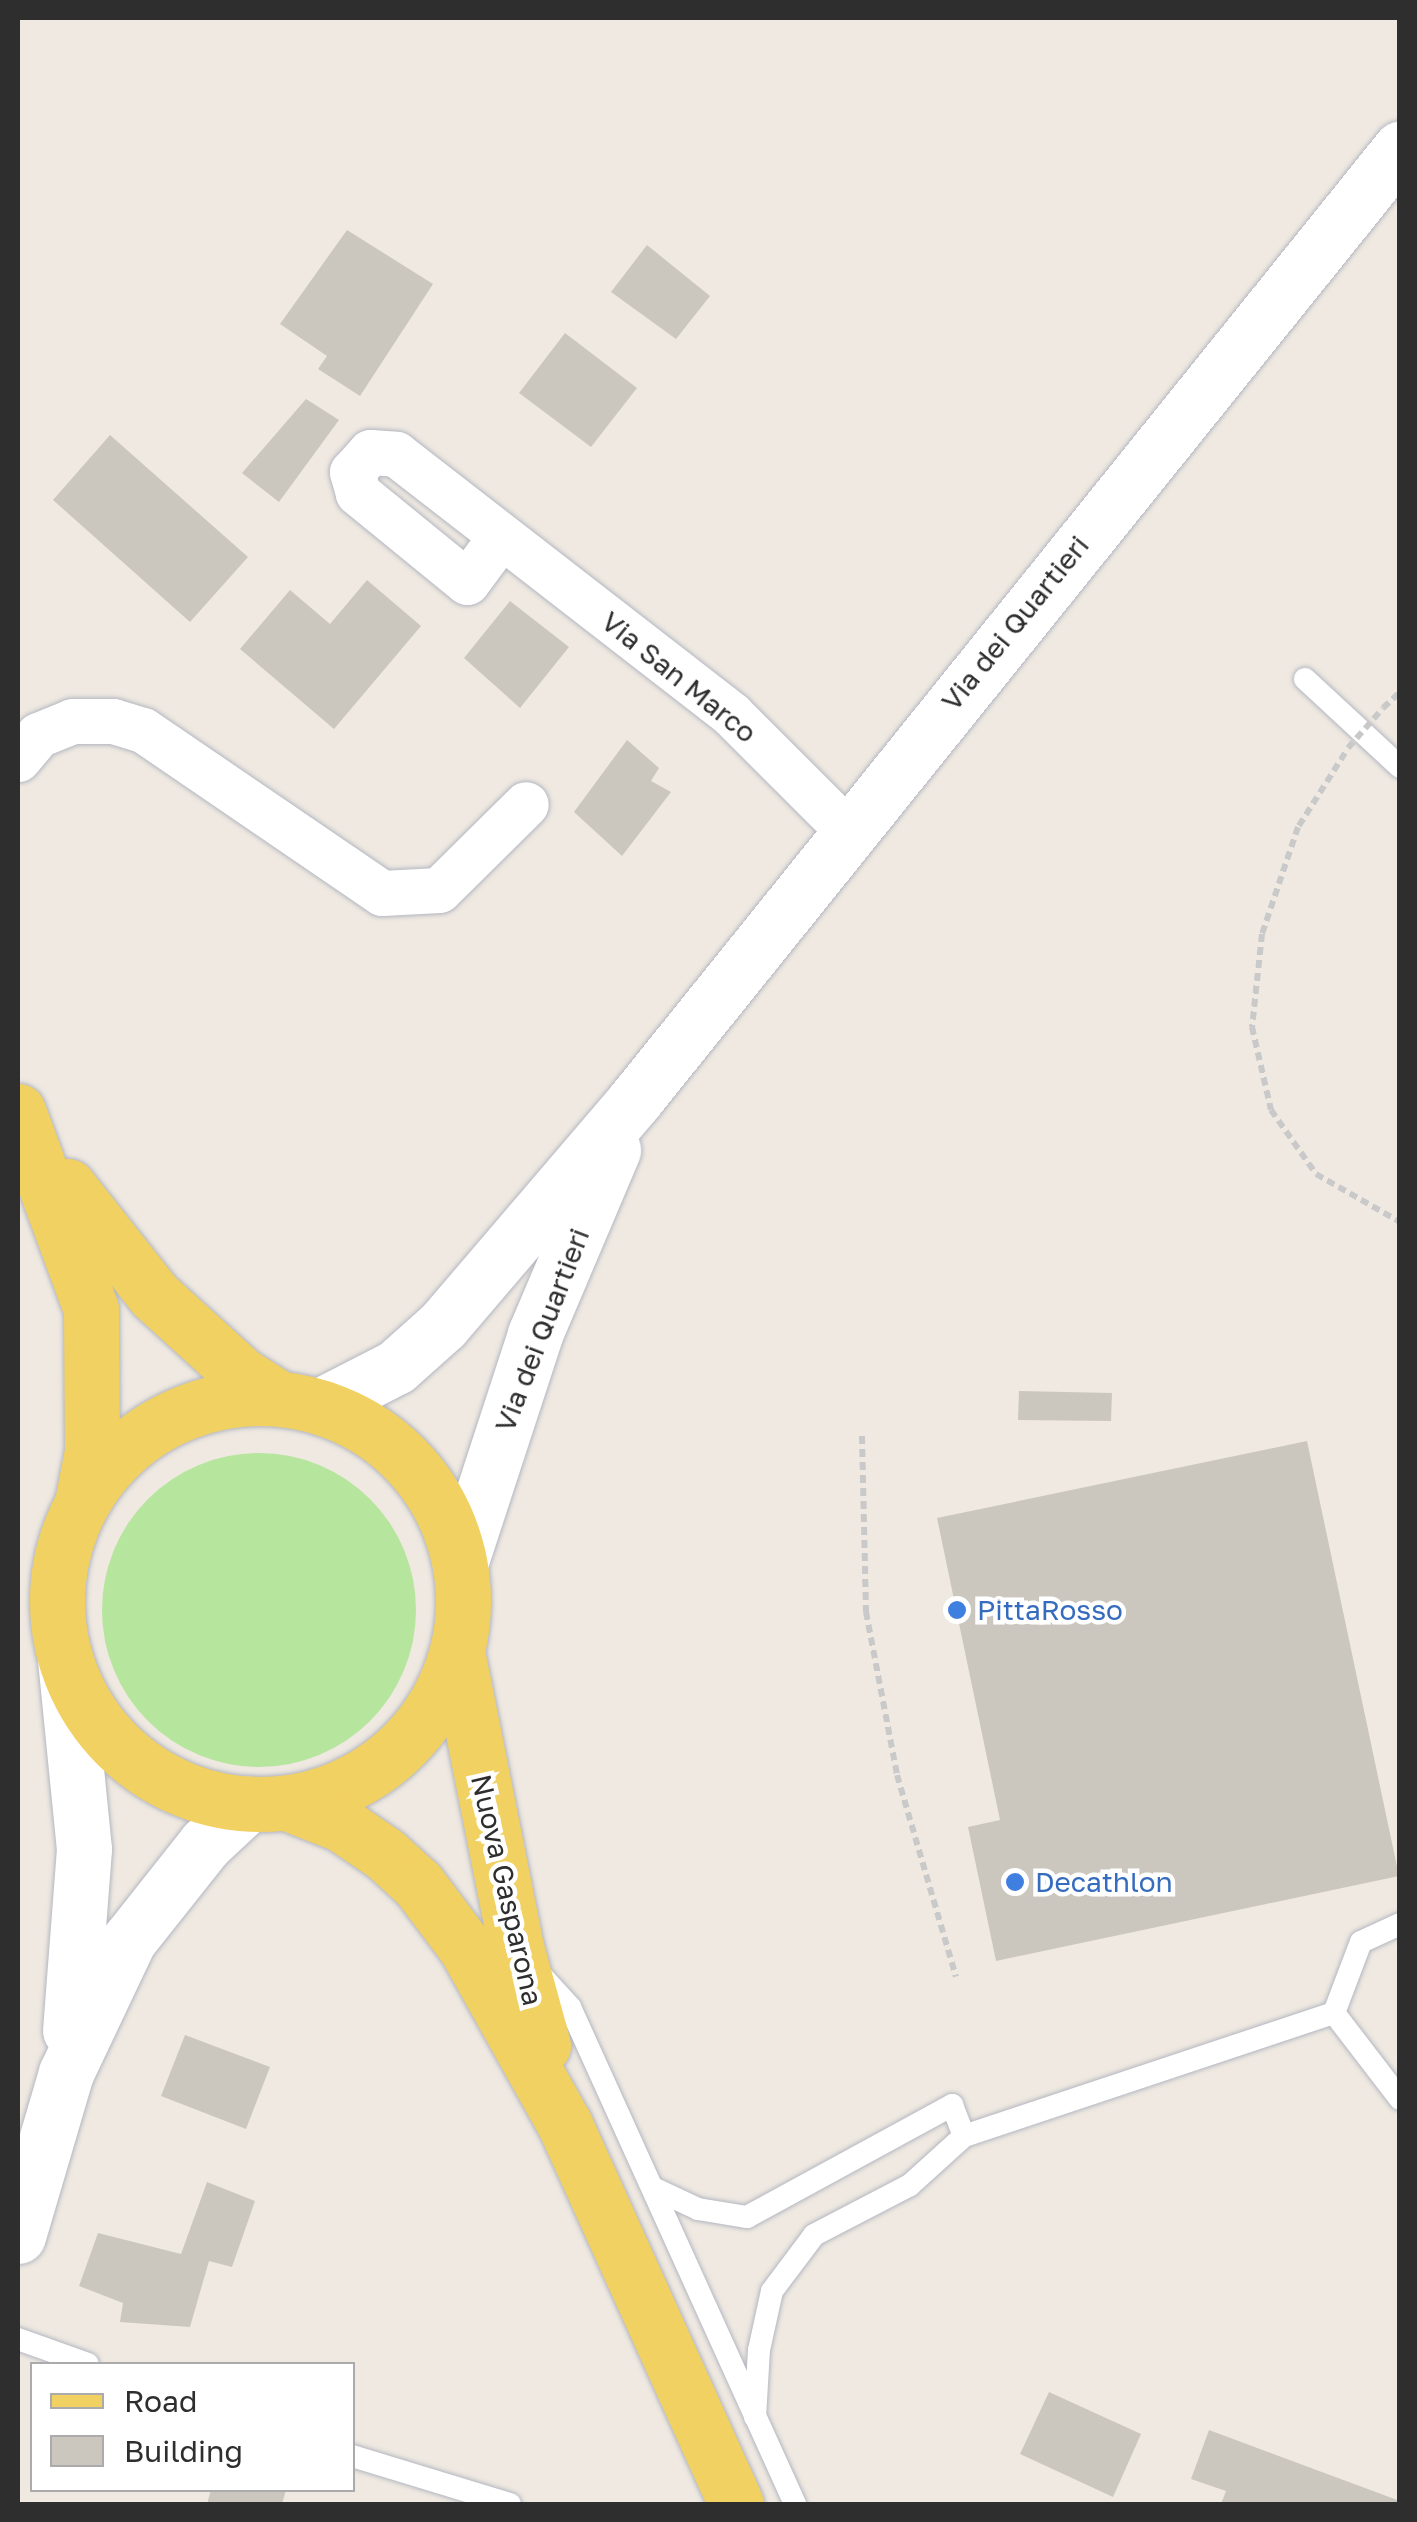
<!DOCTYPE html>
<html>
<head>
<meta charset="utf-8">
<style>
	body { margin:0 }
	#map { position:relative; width:1417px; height:2522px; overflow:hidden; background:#efe9e1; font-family:"Golos Text",sans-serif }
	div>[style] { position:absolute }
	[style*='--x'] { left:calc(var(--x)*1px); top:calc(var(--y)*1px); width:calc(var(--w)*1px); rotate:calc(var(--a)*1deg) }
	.green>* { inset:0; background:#b6e59e }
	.round { border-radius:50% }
	.building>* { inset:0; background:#cbc7bf }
	.path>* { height:6px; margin-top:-3px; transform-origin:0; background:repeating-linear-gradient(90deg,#c9c9c9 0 8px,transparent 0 13px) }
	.roads { filter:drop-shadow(0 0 2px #b4b7c1) drop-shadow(0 0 2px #b4b7c1) }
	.lane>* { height:22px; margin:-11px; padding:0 11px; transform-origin:11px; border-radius:11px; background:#fff }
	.street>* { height:45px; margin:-22.5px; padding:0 22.5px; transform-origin:22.5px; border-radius:22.5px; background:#fff }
	.secondary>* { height:55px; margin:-27.5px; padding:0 27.5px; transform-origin:27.5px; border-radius:27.5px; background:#fff }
	.primary>* { height:55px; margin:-27.5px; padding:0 27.5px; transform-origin:27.5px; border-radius:27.5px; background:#f2d163 }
	.primary>.ring { margin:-27.5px; padding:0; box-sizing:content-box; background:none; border:55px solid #f2d163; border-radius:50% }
	.path-bridge>* { height:6px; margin-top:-3px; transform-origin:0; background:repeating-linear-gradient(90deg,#c9c9c9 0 8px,transparent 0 13px) }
	.dots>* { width:28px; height:28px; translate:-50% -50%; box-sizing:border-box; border:5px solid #fff; border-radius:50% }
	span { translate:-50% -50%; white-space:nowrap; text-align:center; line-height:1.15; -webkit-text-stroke:9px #fff; paint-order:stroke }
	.street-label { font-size:28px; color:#2e2e2e }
	.shop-label { font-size:28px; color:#366cbe }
	.left { translate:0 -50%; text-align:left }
	.frame { position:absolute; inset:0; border:20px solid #2e2e2e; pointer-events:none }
	.legend { position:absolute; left:30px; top:2362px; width:325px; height:130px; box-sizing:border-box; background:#fff; border:2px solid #ababab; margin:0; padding:12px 18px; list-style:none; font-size:30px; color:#2e2e2e }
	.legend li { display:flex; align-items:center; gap:20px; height:50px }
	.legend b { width:50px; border:2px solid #ababab }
</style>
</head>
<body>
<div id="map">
	<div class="green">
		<div class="round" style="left:102px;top:1453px;width:314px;height:314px"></div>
	</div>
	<div class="building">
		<div style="clip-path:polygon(347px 230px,433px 284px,360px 396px,318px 369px,327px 356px,280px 324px)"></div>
		<div style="clip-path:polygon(647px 245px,710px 296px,676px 339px,611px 292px)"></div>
		<div style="clip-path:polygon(565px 333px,637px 388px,591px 447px,519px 393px)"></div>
		<div style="clip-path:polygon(306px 399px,339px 420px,279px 502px,242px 473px)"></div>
		<div style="clip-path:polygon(110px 435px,248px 557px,190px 622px,53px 500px)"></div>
		<div style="clip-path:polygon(367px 580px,421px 626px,334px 729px,240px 649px,290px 590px,330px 624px)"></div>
		<div style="clip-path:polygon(510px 601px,569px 647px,520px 708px,464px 658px)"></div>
		<div style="clip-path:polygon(627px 740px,659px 768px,651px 781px,671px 792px,622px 856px,574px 812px)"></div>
		<div style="clip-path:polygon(1019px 1391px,1112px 1393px,1111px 1421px,1018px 1420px)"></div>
		<div style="clip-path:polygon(1307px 1441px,1399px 1876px,996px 1961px,968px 1827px,1000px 1820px,937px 1518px)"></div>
		<div style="clip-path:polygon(185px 2035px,270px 2067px,246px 2129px,161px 2096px)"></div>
		<div style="clip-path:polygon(207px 2182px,255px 2201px,232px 2267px,209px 2261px,190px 2327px,120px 2322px,123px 2303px,79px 2286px,98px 2233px,181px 2254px)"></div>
		<div style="clip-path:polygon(1049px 2392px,1141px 2434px,1113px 2497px,1020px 2454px)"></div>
		<div style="clip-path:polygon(1209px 2430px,1400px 2501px,1400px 2504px,1221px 2504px,1226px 2491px,1191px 2479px)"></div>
		<div style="clip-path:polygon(211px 2490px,286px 2490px,282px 2504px,207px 2504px)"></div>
	</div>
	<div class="path">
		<div style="--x:1383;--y:708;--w:23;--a:-43"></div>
		<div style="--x:1345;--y:753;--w:88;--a:122.4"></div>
		<div style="--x:1298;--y:827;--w:113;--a:108.6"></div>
		<div style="--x:1262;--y:934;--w:94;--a:96.1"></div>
		<div style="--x:1252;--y:1027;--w:85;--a:77.1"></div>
		<div style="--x:1271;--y:1110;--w:78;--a:54.9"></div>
		<div style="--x:1316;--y:1174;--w:97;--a:29.7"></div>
		<div style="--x:862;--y:1436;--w:176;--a:88.7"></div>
		<div style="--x:866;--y:1612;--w:166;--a:79.2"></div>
		<div style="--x:897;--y:1775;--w:210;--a:73.7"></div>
	</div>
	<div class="roads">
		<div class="lane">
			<div style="--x:1305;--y:679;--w:129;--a:42.8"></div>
			<div style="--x:539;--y:1973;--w:46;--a:47.6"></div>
			<div style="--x:570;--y:2007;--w:546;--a:65.64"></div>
			<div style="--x:1334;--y:2013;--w:108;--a:52.5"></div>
			<div style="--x:653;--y:2188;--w:50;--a:25"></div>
			<div style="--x:698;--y:2209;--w:50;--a:9.3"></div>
			<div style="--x:747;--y:2217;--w:234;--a:-28.6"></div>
			<div style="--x:952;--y:2105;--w:33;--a:69"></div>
			<div style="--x:18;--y:2339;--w:74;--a:19.7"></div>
			<div style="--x:755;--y:2417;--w:67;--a:-86.6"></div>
			<div style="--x:759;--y:2350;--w:60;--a:-77.6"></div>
			<div style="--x:772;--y:2291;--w:70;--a:-53.1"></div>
			<div style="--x:814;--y:2235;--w:108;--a:-27.5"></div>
			<div style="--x:910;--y:2185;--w:73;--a:-42.2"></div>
			<div style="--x:964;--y:2136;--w:390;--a:-18.4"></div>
			<div style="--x:1334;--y:2013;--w:76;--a:-69.2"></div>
			<div style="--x:1361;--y:1942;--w:43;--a:-24.8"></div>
			<div style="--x:352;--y:2456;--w:165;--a:16.9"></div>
		</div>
		<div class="street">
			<div style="--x:501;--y:536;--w:57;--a:126.5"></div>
			<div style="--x:467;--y:582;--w:141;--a:-140.8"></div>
			<div style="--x:358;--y:493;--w:22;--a:-106"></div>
			<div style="--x:352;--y:472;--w:27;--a:-48"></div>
			<div style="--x:370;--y:452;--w:26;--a:4"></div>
			<div style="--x:396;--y:454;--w:425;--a:37.8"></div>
			<div style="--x:732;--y:715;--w:163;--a:45"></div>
			<div style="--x:18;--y:759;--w:31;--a:-50"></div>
			<div style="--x:38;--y:735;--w:37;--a:-22"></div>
			<div style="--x:72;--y:721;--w:41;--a:0"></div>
			<div style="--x:113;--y:721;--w:31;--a:17"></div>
			<div style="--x:143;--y:730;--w:289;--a:34.3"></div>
			<div style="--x:382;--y:893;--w:57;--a:-3"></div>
			<div style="--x:439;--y:890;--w:122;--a:-44.7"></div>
		</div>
		<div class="secondary">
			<div style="--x:320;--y:1406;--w:85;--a:-27.2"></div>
			<div style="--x:396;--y:1367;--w:63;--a:-41.8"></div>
			<div style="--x:443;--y:1325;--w:296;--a:-49.5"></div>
			<div style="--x:635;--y:1100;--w:1221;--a:-51.19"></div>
			<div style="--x:460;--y:1564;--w:242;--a:-71.9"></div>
			<div style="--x:535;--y:1334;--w:200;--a:-67"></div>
			<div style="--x:65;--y:1659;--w:191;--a:84.3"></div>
			<div style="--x:84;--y:1849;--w:182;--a:94.4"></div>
			<div style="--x:18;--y:2236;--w:170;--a:-73.6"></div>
			<div style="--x:66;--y:2073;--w:147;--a:-64.7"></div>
			<div style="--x:129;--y:1940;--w:122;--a:-51.6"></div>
			<div style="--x:205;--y:1844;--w:59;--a:-42.9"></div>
		</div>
		<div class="primary">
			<div style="--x:18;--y:1111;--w:211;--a:69.8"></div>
			<div style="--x:91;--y:1309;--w:142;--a:89.6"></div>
			<div style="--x:92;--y:1451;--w:48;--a:100.8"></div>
			<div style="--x:68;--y:1186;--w:139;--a:51.7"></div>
			<div style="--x:154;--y:1295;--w:119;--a:42.3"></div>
			<div style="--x:242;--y:1375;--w:44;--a:31.9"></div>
			<div class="ring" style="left:57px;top:1398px;width:351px;height:351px"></div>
			<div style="--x:457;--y:1652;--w:301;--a:78.7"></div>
			<div style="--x:516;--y:1947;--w:102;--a:74.6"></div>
			<div style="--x:287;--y:1803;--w:58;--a:21.3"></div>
			<div style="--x:341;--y:1824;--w:53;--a:34.3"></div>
			<div style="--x:385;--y:1854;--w:45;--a:42.3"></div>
			<div style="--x:418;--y:1884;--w:80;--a:53.1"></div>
			<div style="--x:466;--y:1948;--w:203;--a:60.8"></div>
			<div style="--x:565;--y:2125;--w:416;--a:65.7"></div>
		</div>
	</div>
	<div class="path-bridge">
		<div style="--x:1348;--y:748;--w:53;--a:-48.8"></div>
	</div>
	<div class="dots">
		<div style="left:957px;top:1610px;background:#3f7fe0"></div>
		<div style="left:1015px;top:1882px;background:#3f7fe0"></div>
	</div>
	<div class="street-label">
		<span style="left:1015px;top:623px;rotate:-51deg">Via dei Quartieri</span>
		<span style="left:679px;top:677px;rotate:39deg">Via San Marco</span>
		<span style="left:542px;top:1330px;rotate:-69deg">Via dei Quartieri</span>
		<span style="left:507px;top:1890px;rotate:77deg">Nuova Gasparona</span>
	</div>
	<div class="shop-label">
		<span class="left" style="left:977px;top:1610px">PittaRosso</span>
		<span class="left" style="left:1035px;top:1882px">Decathlon</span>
	</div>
	<div class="frame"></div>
	<ul class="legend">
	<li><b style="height:12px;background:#f2d163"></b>Road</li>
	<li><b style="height:28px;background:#cbc7bf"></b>Building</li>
	</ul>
</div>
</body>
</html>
